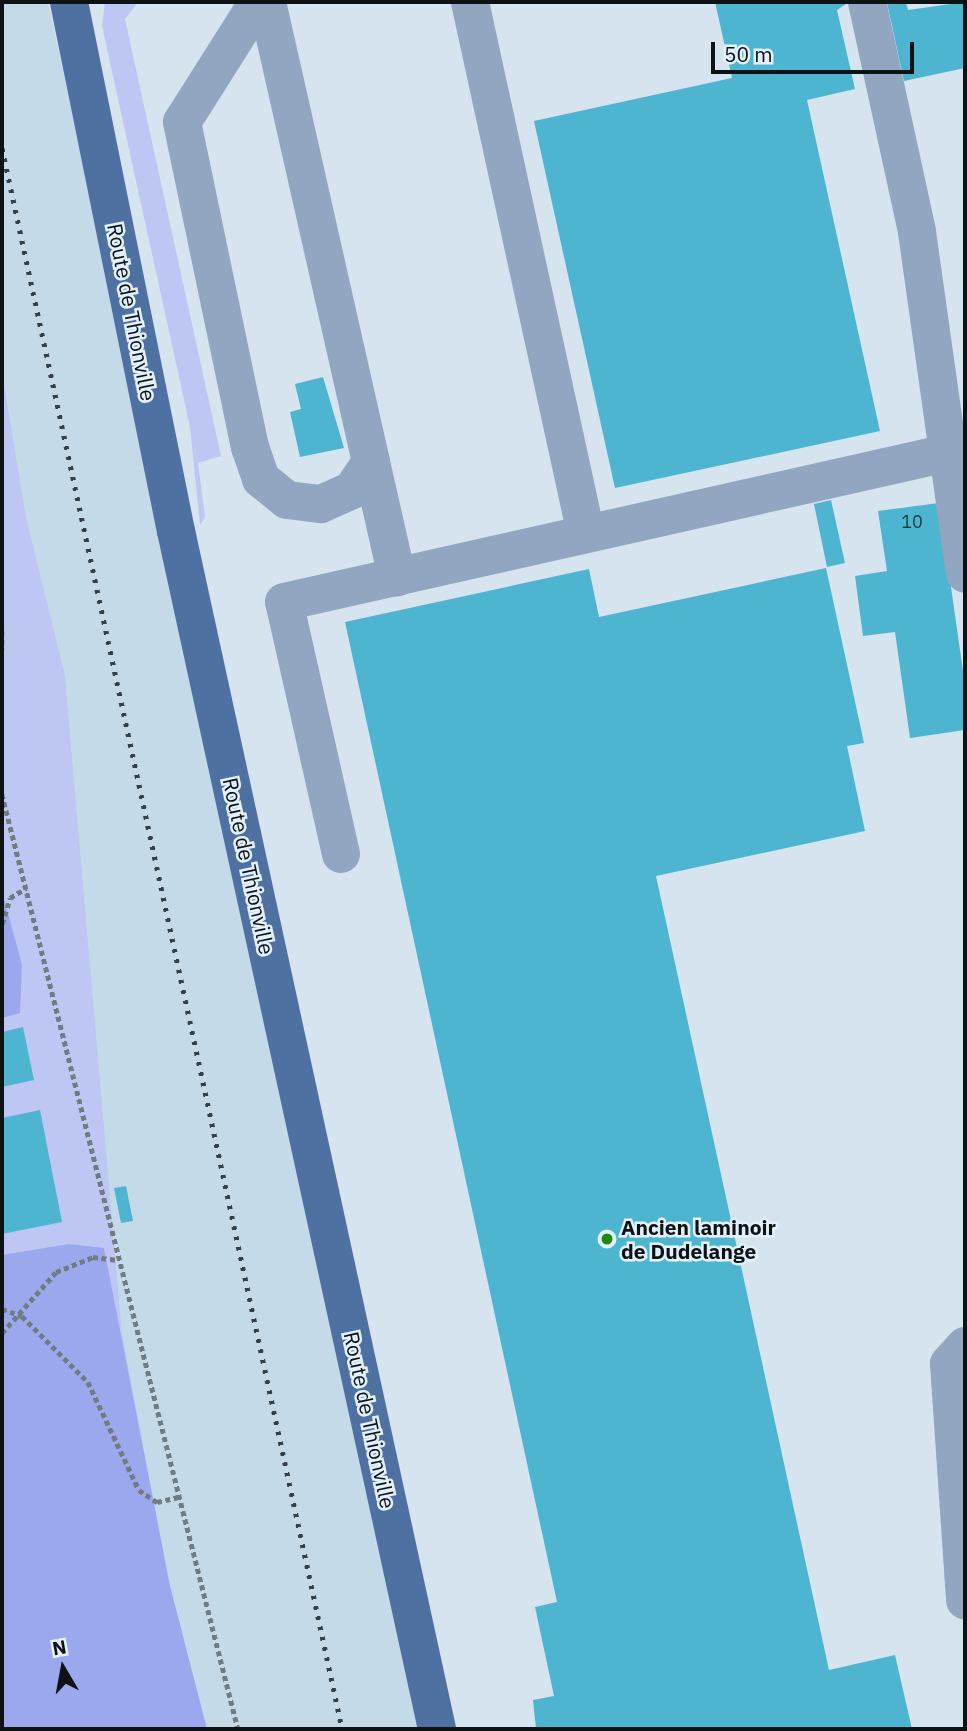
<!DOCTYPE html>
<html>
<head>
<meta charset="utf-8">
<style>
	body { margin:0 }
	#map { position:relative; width:967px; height:1731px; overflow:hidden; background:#d5e4ee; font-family:"IBM Plex Sans",sans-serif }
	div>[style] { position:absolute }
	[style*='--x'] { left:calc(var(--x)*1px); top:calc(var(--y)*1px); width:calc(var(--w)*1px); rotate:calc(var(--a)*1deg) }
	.built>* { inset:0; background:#c5dae9 }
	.green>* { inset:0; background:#bec6f4 }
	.forest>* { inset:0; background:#9ca8ee }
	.building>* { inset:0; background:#4eb5d1 }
	.path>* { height:4.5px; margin-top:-2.25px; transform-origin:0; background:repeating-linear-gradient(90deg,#717b82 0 5px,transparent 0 8.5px) }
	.minor>* { height:38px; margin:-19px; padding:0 19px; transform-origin:19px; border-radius:19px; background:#92a5c1 }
	.major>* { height:38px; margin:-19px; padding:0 19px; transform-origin:19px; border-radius:19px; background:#4f71a2 }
	.rail>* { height:5px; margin-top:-2.5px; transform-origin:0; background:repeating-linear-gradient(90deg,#383f44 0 3.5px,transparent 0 10.5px) }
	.dots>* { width:19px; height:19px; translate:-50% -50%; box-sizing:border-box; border:4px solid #e2f1fb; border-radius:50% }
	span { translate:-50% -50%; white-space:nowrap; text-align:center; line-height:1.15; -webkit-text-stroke:5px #e2f1fb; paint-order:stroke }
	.number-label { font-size:18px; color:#1d3b44 }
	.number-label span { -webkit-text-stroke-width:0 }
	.street-label { font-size:21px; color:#0d1215 }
	.poi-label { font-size:21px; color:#0d1215; font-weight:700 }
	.left { translate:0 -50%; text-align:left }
	.frame { position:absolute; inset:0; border:4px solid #0d1215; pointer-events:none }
	.north { position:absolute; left:28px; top:1633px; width:70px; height:70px; -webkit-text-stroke:5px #e2f1fb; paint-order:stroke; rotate:350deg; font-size:19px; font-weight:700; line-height:28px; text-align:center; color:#0d1215 }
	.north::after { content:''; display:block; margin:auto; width:24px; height:32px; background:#0d1215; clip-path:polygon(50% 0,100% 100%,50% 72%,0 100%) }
	.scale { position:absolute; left:711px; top:42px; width:203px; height:32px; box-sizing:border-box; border:4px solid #0d1215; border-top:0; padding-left:9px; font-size:21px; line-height:24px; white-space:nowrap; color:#0d1215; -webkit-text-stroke:5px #e2f1fb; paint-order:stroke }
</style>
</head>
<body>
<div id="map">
	<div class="built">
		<div style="clip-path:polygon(2px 2px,48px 2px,422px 1729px,207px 1729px,170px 1587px,122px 1333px,65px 675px,26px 517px,2px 371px)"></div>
	</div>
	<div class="green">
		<div style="clip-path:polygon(105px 2px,138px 2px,125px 19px,221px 456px,198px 463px,205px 517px,200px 525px,190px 427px,102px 26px)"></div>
		<div style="clip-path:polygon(2px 371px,26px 517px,65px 675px,122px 1333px,170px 1586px,207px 1729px,2px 1729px)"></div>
	</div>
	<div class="forest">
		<div style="clip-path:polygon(2px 891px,22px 965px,20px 1013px,2px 1018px)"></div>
		<div style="clip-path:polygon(69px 1244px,104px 1248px,170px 1586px,207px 1729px,2px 1729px,2px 1255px)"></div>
	</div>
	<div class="building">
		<div style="clip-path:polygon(715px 2px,849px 2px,837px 10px,855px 89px,807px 100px,880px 431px,615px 488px,534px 121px,732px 78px)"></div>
		<div style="clip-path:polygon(906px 2px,908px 10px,965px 2px,965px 68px,904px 81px,887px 3px)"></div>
		<div style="clip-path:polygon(323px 377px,344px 448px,300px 457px,290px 412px,301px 409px,295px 384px)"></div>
		<div style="clip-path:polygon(831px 500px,845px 563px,827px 567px,814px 504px)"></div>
		<div style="clip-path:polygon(939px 503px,965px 685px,965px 730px,910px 738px,895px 632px,863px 636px,855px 576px,887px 571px,878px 511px)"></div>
		<div style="clip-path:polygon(826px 568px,864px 743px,847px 746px,865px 831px,656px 876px,829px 1670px,895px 1655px,912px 1729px,536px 1729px,533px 1700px,554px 1696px,535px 1607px,557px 1602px,345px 622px,589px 569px,599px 617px)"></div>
		<div style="clip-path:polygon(23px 1027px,34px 1080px,2px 1087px,2px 1032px)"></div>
		<div style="clip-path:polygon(40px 1110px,62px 1222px,2px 1234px,2px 1118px)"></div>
		<div style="clip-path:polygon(126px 1186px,133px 1221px,121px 1223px,114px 1188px)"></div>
	</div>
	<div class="path">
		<div style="--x:2;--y:631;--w:19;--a:90"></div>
		<div style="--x:2;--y:794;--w:964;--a:75.83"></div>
		<div style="--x:2;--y:924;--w:27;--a:-73"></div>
		<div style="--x:10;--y:898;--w:19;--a:-32"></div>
		<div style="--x:2;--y:1309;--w:21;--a:19"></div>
		<div style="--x:22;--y:1316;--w:93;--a:45"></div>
		<div style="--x:88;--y:1382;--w:119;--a:64.7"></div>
		<div style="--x:139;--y:1490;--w:22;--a:34"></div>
		<div style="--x:157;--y:1502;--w:22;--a:-13"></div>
		<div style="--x:2;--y:1333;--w:81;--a:-48.5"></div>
		<div style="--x:56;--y:1272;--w:40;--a:-22"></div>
		<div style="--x:93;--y:1257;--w:25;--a:7"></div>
	</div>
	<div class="minor">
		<div style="--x:258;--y:2;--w:142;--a:122.3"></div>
		<div style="--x:182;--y:122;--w:332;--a:78.2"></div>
		<div style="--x:250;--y:447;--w:34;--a:71"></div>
		<div style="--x:261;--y:479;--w:33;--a:39"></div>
		<div style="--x:287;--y:500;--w:34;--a:7"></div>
		<div style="--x:321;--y:504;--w:34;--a:-24"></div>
		<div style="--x:352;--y:490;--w:34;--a:-56"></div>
		<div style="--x:267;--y:2;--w:590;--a:77.26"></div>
		<div style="--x:470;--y:2;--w:544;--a:77.7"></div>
		<div style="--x:867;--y:2;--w:235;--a:77.7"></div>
		<div style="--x:917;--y:232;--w:345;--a:82"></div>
		<div style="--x:341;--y:854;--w:258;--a:-102.7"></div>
		<div style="--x:284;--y:602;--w:698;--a:-12.66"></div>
		<div style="--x:965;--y:1346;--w:24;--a:132"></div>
		<div style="--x:949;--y:1364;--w:237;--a:86.1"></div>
	</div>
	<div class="major">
		<div style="--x:69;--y:2;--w:540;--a:78.57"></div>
		<div style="--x:176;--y:531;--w:1226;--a:77.71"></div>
	</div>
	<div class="rail">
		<div style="--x:2;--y:148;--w:1617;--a:77.86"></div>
	</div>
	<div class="dots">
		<div style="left:607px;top:1239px;background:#1e8b0a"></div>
	</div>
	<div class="number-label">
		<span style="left:912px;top:522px">10</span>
	</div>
	<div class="street-label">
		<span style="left:132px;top:312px;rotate:79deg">Route de Thionville</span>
		<span style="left:249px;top:866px;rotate:78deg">Route de Thionville</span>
		<span style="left:370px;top:1420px;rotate:78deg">Route de Thionville</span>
	</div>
	<div class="poi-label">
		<span class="left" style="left:621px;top:1239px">Ancien laminoir<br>de Dudelange</span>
	</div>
	<div class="frame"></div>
	<div class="north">N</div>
	<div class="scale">50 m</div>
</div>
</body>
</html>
